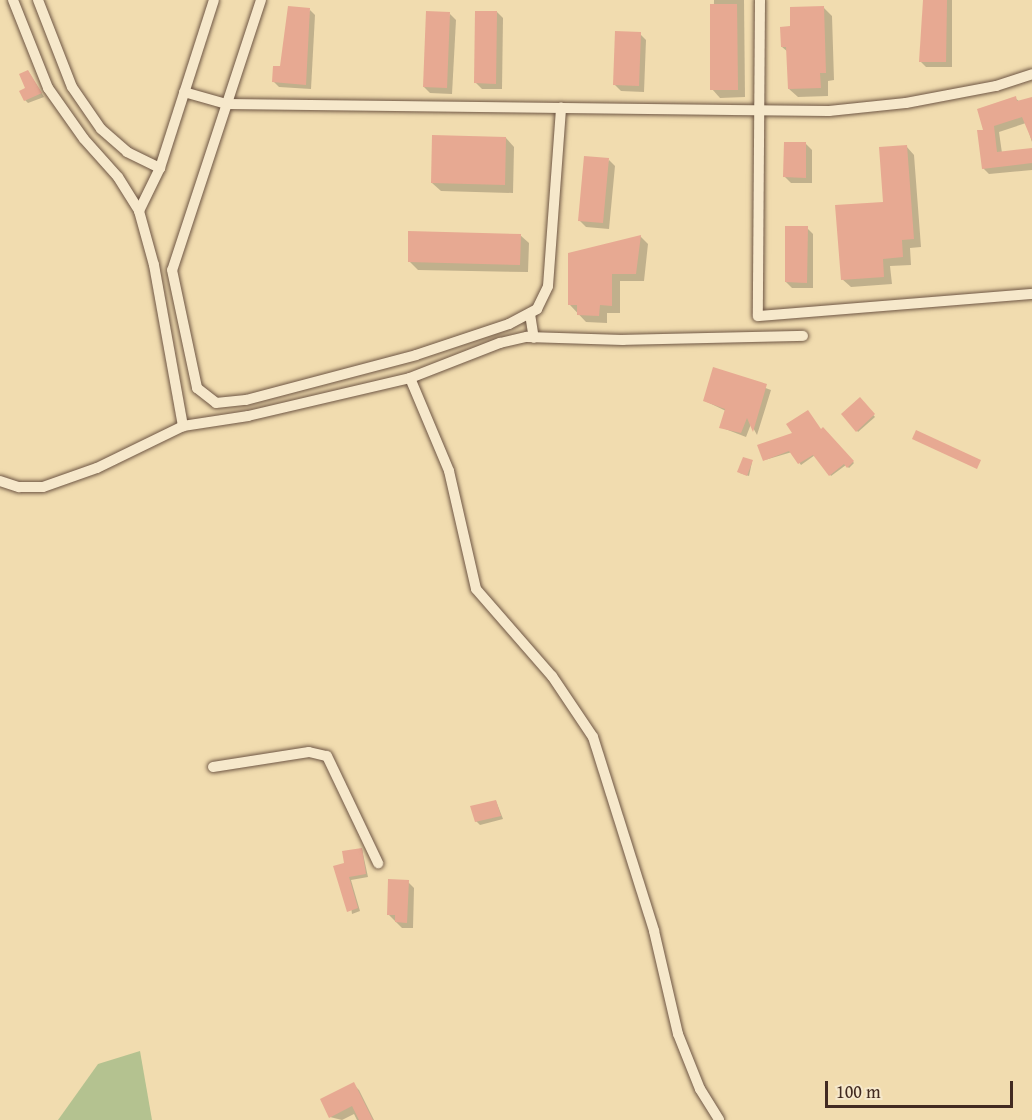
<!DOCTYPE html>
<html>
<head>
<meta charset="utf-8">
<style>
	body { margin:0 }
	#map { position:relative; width:1032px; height:1120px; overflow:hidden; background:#f1dcaf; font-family:"Gentium Book Plus",serif }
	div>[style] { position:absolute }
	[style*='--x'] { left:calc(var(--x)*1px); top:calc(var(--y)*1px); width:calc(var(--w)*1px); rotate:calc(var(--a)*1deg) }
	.green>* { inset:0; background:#b4c290 }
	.shadow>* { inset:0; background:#0003 }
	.building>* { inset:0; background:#e7a992 }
	.roads { filter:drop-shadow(0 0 2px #6e5644) drop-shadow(0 0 2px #6e5644) }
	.street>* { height:10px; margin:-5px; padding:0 5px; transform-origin:5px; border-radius:5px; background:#f6e8cb }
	span { translate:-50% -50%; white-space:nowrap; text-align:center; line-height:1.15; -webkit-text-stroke:4.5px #f6e8cb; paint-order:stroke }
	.scale { position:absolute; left:825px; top:1081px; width:188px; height:27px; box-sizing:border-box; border:3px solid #422a20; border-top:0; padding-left:8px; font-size:18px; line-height:21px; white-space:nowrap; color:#422a20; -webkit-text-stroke:4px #f6e8cb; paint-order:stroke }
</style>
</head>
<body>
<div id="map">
	<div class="green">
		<div style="clip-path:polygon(140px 1051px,152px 1120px,58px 1120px,98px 1064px)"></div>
	</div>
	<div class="shadow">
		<div style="clip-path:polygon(714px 0,744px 0,745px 97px,720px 98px,712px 89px)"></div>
		<div style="clip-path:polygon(924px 0,952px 0,952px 67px,926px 67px,920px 61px)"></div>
		<div style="clip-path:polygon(823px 7px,832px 16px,834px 80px,828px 81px,828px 96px,798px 97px,789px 89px,788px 52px,782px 47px,792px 28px)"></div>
		<div style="clip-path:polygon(310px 10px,315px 15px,311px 89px,279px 87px,274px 82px)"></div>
		<div style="clip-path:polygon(497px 12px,503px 18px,502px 89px,482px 89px,476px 83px)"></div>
		<div style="clip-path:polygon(450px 14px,456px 20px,452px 94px,430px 93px,424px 87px)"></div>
		<div style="clip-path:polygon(640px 34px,646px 40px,644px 92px,621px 91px,615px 85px)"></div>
		<div style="clip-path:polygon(28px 71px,44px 97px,28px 103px,25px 100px)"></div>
		<div style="clip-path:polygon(1015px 98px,1020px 102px,1032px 98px,1032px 142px,1026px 123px,999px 132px,1002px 153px,1032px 149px,1032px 170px,989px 174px,983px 168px,985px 131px)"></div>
		<div style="clip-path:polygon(506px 138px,514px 147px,513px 193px,441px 191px,432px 183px)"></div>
		<div style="clip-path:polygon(806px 144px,812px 150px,812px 183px,791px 183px,785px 177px)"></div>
		<div style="clip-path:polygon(906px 146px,914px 155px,921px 247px,910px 248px,911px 265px,890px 266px,892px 284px,851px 287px,842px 279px,884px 204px)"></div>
		<div style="clip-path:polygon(609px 160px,615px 166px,609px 229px,586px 227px,580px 221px)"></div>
		<div style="clip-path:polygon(807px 228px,813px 234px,813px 288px,792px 288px,786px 282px)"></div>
		<div style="clip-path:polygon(520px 235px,529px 243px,528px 272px,418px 270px,409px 261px)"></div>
		<div style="clip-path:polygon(640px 236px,648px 244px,644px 281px,620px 281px,620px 313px,607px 313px,607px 323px,586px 322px,570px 305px)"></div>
		<div style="clip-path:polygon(714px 369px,771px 390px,757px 435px,751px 424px,746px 437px,720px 427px,726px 411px,705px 401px)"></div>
		<div style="clip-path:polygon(860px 399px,875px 417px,858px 432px,843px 414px)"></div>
		<div style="clip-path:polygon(823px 429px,854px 463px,849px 468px,846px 465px,831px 476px,815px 455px,801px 465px,792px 452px,765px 460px)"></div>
		<div style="clip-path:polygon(752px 462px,749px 476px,740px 473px)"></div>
		<div style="clip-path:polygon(496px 801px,503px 819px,480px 825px,476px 821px)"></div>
		<div style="clip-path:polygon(362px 849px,368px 877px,351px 880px,360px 911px,352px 914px,345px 864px)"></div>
		<div style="clip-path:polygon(408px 882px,414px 888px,413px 928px,402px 928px,388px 914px)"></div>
		<div style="clip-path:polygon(353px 1084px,359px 1090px,374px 1120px,357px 1120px,354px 1114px,342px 1120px,330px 1117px)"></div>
	</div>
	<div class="building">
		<div style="clip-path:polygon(923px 0,947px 0,946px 62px,919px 62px)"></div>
		<div style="clip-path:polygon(710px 4px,737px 4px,738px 90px,710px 90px)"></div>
		<div style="clip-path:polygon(288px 6px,310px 8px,306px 85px,272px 82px,273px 66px,280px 66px)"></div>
		<div style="clip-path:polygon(824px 6px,826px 73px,820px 73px,821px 88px,788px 89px,786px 47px,781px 47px,780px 27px,790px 26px,790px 7px)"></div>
		<div style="clip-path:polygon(426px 11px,450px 12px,447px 88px,423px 87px)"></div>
		<div style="clip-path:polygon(475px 11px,497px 11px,496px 84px,474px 83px)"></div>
		<div style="clip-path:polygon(615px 31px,641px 32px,639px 86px,613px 85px)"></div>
		<div style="clip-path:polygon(28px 70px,42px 93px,24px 101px,19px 91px,25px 88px,19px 74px)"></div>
		<div style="clip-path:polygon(1016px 96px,1017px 101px,1032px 97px,1032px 141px,1022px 117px,994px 126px,997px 152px,1032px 148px,1032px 163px,982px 169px,977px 130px,983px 130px,977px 109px)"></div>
		<div style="clip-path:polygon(432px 135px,506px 137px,505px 185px,431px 183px)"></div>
		<div style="clip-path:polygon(784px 142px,806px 142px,806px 178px,783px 177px)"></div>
		<div style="clip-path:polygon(907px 145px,914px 239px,902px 240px,903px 257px,883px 259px,884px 277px,841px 280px,835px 205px,883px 202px,879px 147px)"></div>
		<div style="clip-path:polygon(584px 156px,609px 158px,603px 223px,578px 221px)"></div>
		<div style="clip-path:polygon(785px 226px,808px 226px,807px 283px,785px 282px)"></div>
		<div style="clip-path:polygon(408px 231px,521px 234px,520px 265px,408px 262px)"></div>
		<div style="clip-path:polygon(641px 235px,636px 274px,612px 274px,612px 306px,600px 305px,599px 316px,577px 315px,577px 305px,568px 305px,568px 253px)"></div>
		<div style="clip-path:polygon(713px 367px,767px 384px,753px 432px,747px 418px,741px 433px,719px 428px,725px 409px,703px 401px)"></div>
		<div style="clip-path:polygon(860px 397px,875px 414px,856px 432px,841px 414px)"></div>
		<div style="clip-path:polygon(808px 410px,821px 429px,823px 427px,854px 461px,847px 468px,844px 464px,829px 476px,813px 455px,798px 464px,789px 451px,763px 461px,757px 445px,792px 433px,786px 424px)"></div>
		<div style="clip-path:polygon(916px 430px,981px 460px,977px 469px,912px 439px)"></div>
		<div style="clip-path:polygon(743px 457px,753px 460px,747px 476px,737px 472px)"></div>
		<div style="clip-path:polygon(496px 800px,501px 816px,475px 822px,470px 806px)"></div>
		<div style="clip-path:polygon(362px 848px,366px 874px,349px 877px,358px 908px,347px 912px,333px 866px,344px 863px,342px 851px)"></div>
		<div style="clip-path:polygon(388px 879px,409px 880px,407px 923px,395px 922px,395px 915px,387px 915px)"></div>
		<div style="clip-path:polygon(354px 1082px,373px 1120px,359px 1120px,352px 1106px,329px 1118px,320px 1099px)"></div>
	</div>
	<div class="roads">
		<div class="street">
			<div style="--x:13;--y:0;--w:95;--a:68.3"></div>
			<div style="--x:48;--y:88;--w:62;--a:54.8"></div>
			<div style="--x:84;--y:139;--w:51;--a:48.2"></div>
			<div style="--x:118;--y:177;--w:40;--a:58"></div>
			<div style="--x:139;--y:211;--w:56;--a:74.5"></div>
			<div style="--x:154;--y:265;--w:164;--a:79.8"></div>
			<div style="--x:38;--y:0;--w:93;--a:68.7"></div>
			<div style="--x:72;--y:87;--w:51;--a:55.4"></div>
			<div style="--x:101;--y:129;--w:35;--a:41"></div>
			<div style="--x:127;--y:152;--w:37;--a:26"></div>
			<div style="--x:261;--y:0;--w:284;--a:108.2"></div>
			<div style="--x:172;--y:270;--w:121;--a:78"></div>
			<div style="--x:197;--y:388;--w:24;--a:38"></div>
			<div style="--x:216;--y:403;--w:30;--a:-6"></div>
			<div style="--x:246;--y:400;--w:176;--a:-14.8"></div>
			<div style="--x:416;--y:355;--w:98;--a:-18.4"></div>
			<div style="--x:509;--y:324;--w:32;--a:-28"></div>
			<div style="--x:537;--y:309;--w:25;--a:-64"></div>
			<div style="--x:548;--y:286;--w:179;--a:-85.8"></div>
			<div style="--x:760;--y:0;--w:316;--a:90.4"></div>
			<div style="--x:758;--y:316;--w:275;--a:-4.6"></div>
			<div style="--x:184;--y:92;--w:44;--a:15.9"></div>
			<div style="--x:226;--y:104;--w:603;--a:0.67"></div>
			<div style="--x:829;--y:111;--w:77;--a:-5.9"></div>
			<div style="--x:906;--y:103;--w:92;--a:-10.7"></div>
			<div style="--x:996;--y:86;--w:38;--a:-18"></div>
			<div style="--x:139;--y:211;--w:48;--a:-64"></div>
			<div style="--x:160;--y:168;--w:176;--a:-72.2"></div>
			<div style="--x:530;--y:314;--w:24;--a:81"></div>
			<div style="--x:410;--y:378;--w:101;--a:67.2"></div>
			<div style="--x:449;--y:471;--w:121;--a:77.1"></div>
			<div style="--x:476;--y:589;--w:116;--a:48.9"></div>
			<div style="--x:552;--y:676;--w:73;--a:56.1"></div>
			<div style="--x:593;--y:737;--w:203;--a:72.5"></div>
			<div style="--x:654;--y:931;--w:106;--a:76.9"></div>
			<div style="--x:678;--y:1034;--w:59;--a:68.2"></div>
			<div style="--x:700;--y:1089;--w:36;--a:58"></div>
			<div style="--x:0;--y:481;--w:20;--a:18"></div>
			<div style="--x:19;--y:487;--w:24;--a:0"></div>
			<div style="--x:43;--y:487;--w:57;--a:-19.4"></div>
			<div style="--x:97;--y:468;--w:96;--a:-26"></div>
			<div style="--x:183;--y:426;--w:66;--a:-8.7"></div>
			<div style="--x:248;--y:416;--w:166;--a:-13.2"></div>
			<div style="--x:410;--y:378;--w:97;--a:-21.3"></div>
			<div style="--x:500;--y:343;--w:28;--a:-13"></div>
			<div style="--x:527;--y:337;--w:96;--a:1.8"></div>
			<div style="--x:623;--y:340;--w:180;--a:-1.3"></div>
			<div style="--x:213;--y:767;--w:97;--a:-8.9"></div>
			<div style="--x:309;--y:752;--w:18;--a:13"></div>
			<div style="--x:327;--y:756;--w:119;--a:64.5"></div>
		</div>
	</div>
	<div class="scale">100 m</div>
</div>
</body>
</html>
